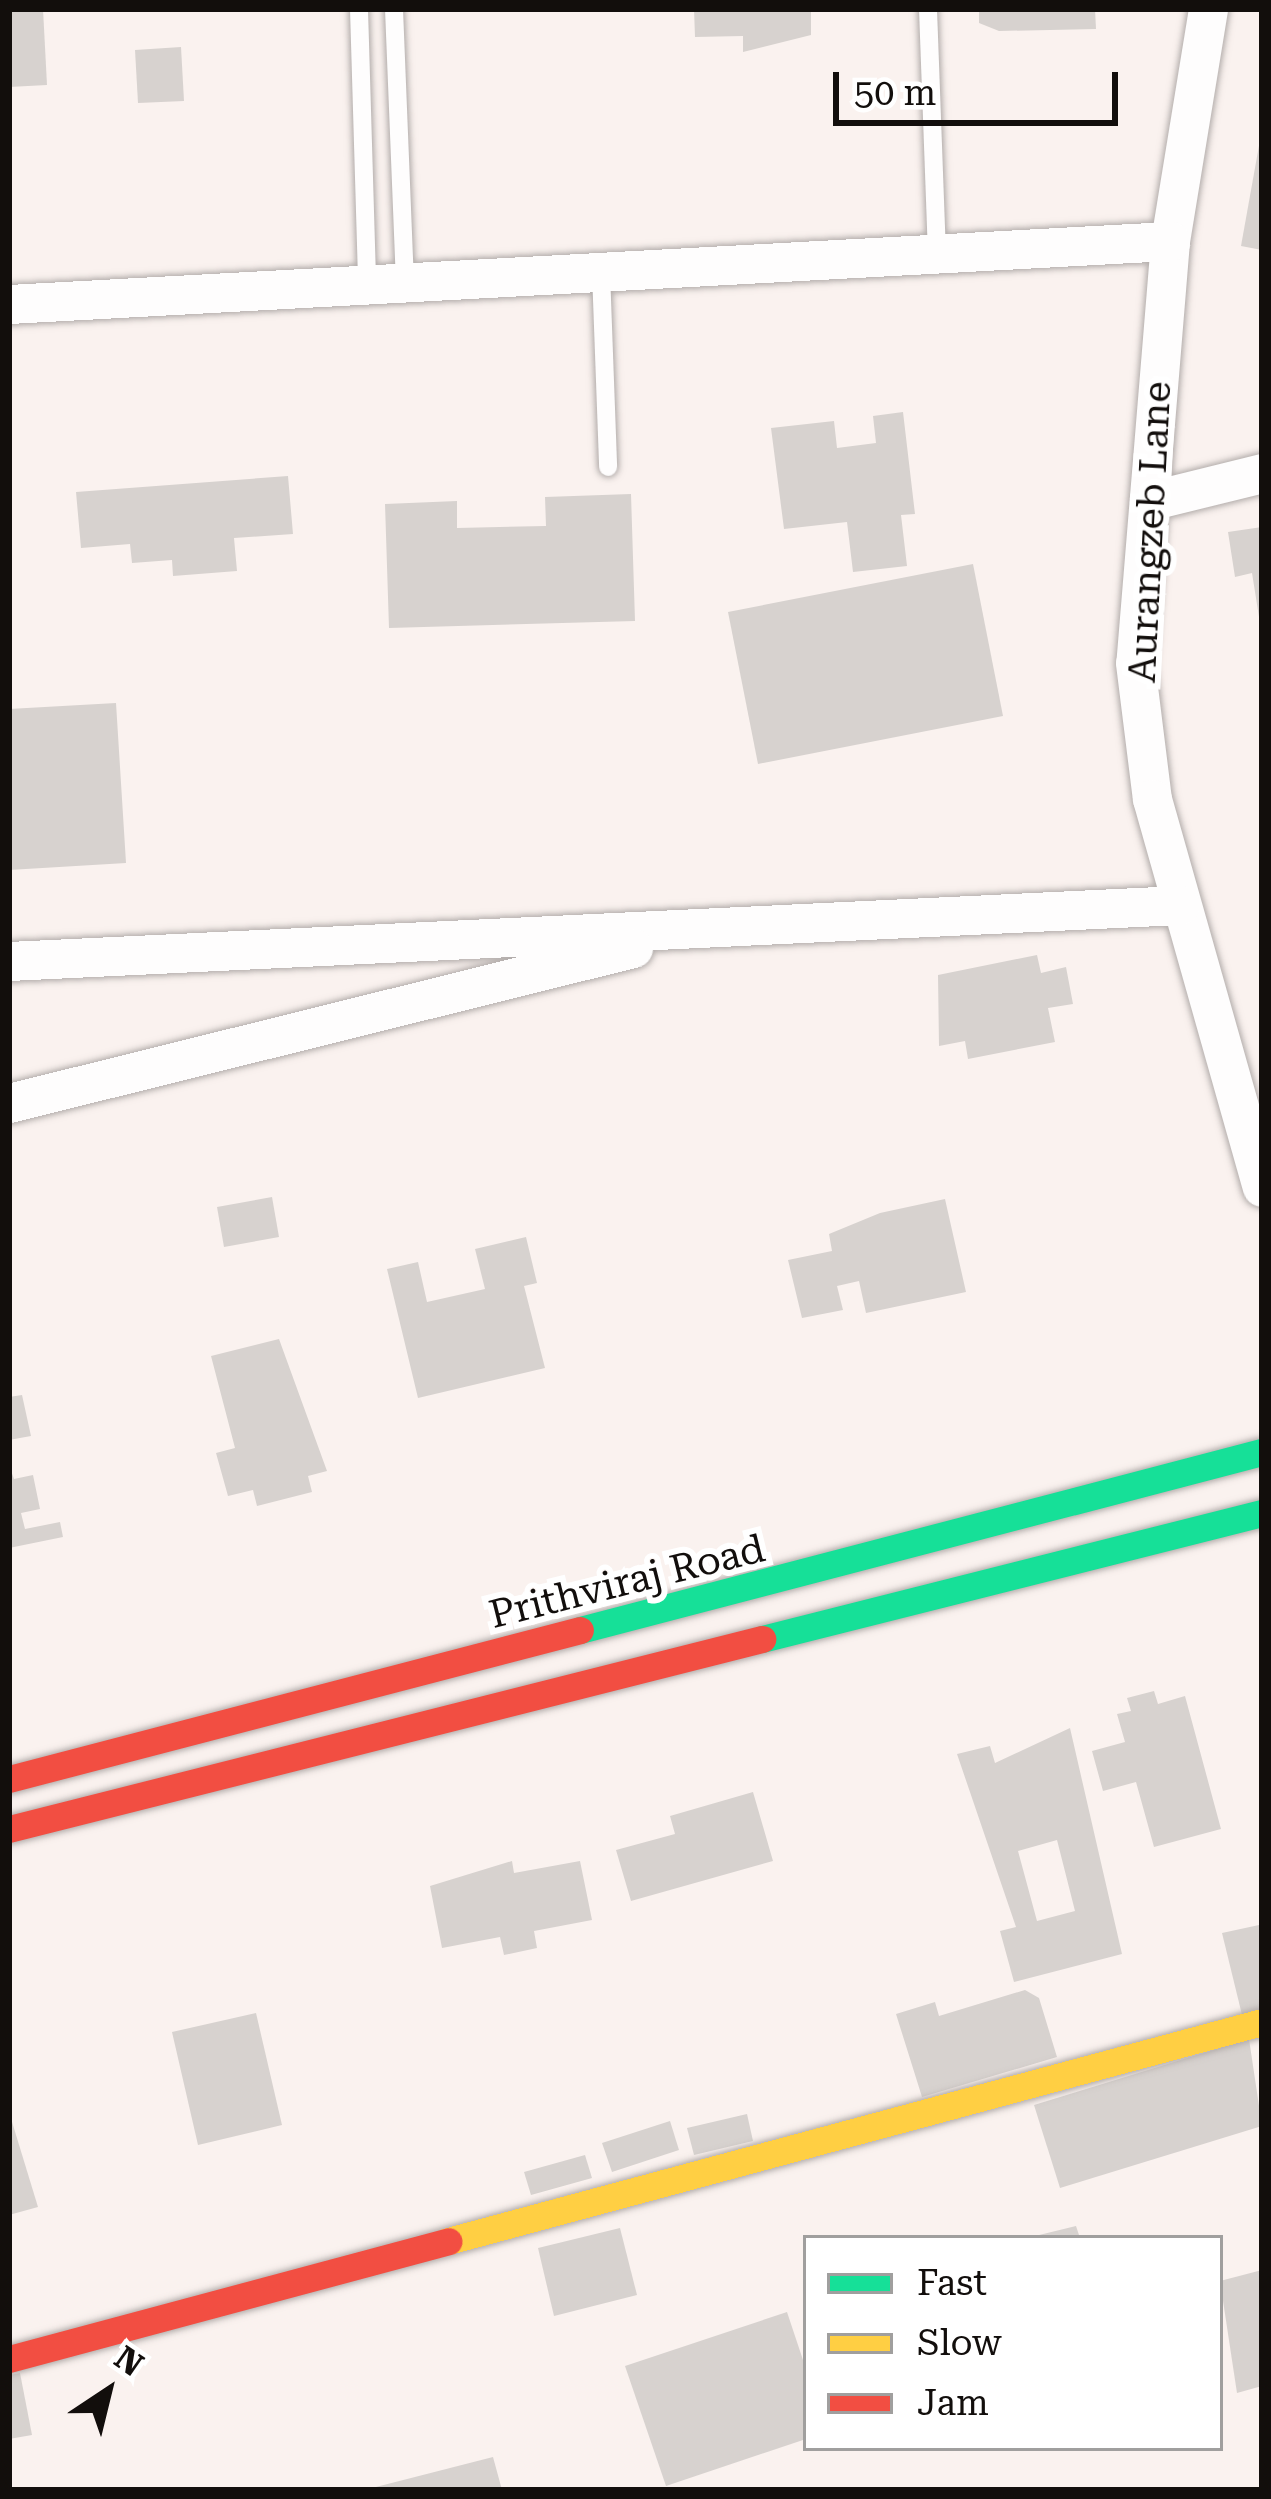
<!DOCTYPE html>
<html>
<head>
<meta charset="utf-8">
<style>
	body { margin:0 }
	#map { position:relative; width:1271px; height:2499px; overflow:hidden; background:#faf2ef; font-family:"Roboto Serif",serif }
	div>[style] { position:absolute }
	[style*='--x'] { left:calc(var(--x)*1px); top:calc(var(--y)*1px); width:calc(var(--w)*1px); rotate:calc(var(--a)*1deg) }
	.building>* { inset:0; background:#d7d2cf }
	.roads { filter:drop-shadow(0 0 3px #b3adab) drop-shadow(0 0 3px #b3adab) }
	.lane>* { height:18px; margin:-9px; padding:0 9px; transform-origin:9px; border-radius:9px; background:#fefdfd }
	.street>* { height:39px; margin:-19.5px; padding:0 19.5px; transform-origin:19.5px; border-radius:19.5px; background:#fefdfd }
	.fast>* { height:27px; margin:-13.5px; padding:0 13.5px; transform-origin:13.5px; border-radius:13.5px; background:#16e098 }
	.slow>* { height:27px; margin:-13.5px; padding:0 13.5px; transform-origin:13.5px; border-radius:13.5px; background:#ffcf43 }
	.jam>* { height:27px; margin:-13.5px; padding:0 13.5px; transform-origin:13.5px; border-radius:13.5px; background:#f24e42 }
	span { translate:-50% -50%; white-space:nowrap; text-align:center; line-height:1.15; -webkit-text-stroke:12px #fff; paint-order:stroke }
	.street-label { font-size:39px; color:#120e0c }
	.frame { position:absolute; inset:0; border:12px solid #120e0c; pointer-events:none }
	.legend { position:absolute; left:803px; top:2235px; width:420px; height:216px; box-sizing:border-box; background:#fff; border:3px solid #a09f9e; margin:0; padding:15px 21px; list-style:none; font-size:36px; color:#120e0c }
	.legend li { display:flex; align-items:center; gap:24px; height:60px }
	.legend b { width:60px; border:3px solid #a09f9e }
	.north { position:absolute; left:48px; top:2331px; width:120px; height:120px; -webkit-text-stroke:9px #fff; paint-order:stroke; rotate:35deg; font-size:33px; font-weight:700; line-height:48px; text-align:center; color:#120e0c }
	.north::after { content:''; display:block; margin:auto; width:42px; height:54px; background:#120e0c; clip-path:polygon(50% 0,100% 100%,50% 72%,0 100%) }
	.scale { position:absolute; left:833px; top:72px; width:285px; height:54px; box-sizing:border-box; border:6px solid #120e0c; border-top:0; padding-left:15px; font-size:36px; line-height:42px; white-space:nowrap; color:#120e0c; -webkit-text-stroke:9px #fff; paint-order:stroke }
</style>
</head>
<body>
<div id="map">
	<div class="building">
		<div style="clip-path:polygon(9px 9px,43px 9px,47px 85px,9px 87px)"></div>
		<div style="clip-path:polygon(694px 9px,811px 9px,811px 35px,743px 52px,743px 36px,695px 37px)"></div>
		<div style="clip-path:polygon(979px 9px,1095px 9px,1096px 29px,999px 31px,979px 23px)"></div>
		<div style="clip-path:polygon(181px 47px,184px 101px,138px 103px,135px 50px)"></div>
		<div style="clip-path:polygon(1260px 140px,1262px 140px,1262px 250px,1241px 246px)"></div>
		<div style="clip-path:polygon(903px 412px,915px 514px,901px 515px,907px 566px,853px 572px,847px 522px,784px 529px,771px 428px,834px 421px,837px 448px,876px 443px,873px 416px)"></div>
		<div style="clip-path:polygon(288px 476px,293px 534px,234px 538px,237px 571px,173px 576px,172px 560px,132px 563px,130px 544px,81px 548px,76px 492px)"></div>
		<div style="clip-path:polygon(631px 494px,635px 621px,389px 628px,385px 504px,457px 501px,457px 528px,546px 526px,545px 497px)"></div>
		<div style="clip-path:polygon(1262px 527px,1262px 617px,1259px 617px,1252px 573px,1235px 577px,1228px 532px)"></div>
		<div style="clip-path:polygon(973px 564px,1003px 716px,758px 764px,728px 612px)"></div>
		<div style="clip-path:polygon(116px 703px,126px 863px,9px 870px,9px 709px)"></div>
		<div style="clip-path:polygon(1037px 955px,1041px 973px,1066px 967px,1073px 1004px,1048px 1008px,1055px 1042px,968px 1059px,965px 1041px,939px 1046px,938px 975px)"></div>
		<div style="clip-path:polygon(272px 1197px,279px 1237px,224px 1247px,217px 1207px)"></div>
		<div style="clip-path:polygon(945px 1199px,966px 1292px,866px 1313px,859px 1281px,837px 1286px,843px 1310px,802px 1318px,788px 1260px,832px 1251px,829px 1234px,880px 1213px)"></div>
		<div style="clip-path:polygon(526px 1237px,537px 1283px,524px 1286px,545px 1368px,418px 1398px,387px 1269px,418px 1262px,427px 1302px,485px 1289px,475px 1249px)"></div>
		<div style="clip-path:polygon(279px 1339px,327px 1471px,308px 1476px,312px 1492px,257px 1506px,253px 1490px,228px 1496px,216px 1453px,235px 1448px,211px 1356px)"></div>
		<div style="clip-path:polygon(22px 1395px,31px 1436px,9px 1440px,9px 1397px)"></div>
		<div style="clip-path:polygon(9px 1465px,14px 1479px,33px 1475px,40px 1509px,21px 1513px,25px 1529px,60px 1522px,63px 1537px,9px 1548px)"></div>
		<div style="clip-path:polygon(1154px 1691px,1158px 1704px,1185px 1696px,1221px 1829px,1154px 1847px,1136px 1782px,1103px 1791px,1092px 1751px,1125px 1742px,1117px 1714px,1131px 1711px,1127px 1698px)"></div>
		<div style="clip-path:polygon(evenodd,1070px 1728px,1122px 1954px,1014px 1982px,1000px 1931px,1016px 1927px,957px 1754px,990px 1746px,995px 1763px,1070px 1728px,1057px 1840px,1075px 1911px,1037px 1921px,1018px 1851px,1057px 1840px)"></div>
		<div style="clip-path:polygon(753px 1792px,773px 1861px,631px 1901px,616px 1850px,675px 1834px,670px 1816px)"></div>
		<div style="clip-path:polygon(512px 1861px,514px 1873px,580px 1861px,592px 1920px,534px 1931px,537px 1948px,504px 1955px,500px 1937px,442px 1948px,430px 1886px)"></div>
		<div style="clip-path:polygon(1259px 1925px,1262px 2015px,1243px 2019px,1222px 1933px)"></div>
		<div style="clip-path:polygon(1025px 1990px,1039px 1998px,1057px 2057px,922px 2097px,896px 2014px,935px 2002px,939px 2016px)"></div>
		<div style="clip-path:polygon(256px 2013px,282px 2125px,198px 2145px,172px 2032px)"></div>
		<div style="clip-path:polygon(1249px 2039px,1262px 2126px,1060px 2188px,1034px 2105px)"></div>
		<div style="clip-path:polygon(9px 2112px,38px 2207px,9px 2215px)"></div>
		<div style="clip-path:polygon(747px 2114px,753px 2141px,694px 2155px,687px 2128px)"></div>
		<div style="clip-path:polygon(670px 2121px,679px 2150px,612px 2172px,602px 2143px)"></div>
		<div style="clip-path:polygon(585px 2155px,592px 2178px,531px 2195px,524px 2172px)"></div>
		<div style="clip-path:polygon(1076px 2226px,1080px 2238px,1035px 2238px,1035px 2236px)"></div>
		<div style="clip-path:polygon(620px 2228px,637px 2295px,554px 2316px,538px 2248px)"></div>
		<div style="clip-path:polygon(1262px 2270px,1262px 2386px,1237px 2393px,1220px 2281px)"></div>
		<div style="clip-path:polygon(787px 2312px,806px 2369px,806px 2439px,666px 2486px,625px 2366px)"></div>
		<div style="clip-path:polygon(20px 2373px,32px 2435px,9px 2439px,9px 2375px)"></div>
		<div style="clip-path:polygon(493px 2457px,502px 2490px,372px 2490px,372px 2488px)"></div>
	</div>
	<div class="roads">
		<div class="lane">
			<div style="--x:359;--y:9;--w:275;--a:88.3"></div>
			<div style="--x:394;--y:9;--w:274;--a:87.7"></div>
			<div style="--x:928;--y:9;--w:245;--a:87.9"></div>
			<div style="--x:601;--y:272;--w:195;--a:87.9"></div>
		</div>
		<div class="street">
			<div style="--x:1208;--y:9;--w:235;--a:99.3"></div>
			<div style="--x:1170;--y:241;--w:423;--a:94.7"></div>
			<div style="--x:1135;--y:663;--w:137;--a:82.9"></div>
			<div style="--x:1152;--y:799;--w:403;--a:74.2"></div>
			<div style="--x:9;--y:304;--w:1163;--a:-3.11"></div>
			<div style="--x:1149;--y:501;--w:116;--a:-13.9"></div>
			<div style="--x:9;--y:961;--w:1172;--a:-2.74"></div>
			<div style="--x:9;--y:1103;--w:643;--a:-13.95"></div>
		</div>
		<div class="fast">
			<div style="--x:580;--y:1630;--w:705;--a:-14.63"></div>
			<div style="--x:762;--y:1639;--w:516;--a:-14.14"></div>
		</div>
		<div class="slow">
			<div style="--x:448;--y:2241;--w:843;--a:-15.06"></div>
		</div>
		<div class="jam">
			<div style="--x:9;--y:1779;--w:590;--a:-14.62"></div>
			<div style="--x:9;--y:1829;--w:777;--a:-14.16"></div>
			<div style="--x:9;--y:2359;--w:455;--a:-15"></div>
		</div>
	</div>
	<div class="street-label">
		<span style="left:1150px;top:532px;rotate:-87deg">Aurangzeb Lane</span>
		<span style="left:627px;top:1582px;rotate:-14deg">Prithviraj Road</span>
	</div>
	<div class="frame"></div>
	<ul class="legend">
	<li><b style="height:15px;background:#16e098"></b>Fast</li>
	<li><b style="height:15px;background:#ffcf43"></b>Slow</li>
	<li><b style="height:15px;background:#f24e42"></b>Jam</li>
	</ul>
	<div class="north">N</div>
	<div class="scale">50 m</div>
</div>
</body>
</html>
